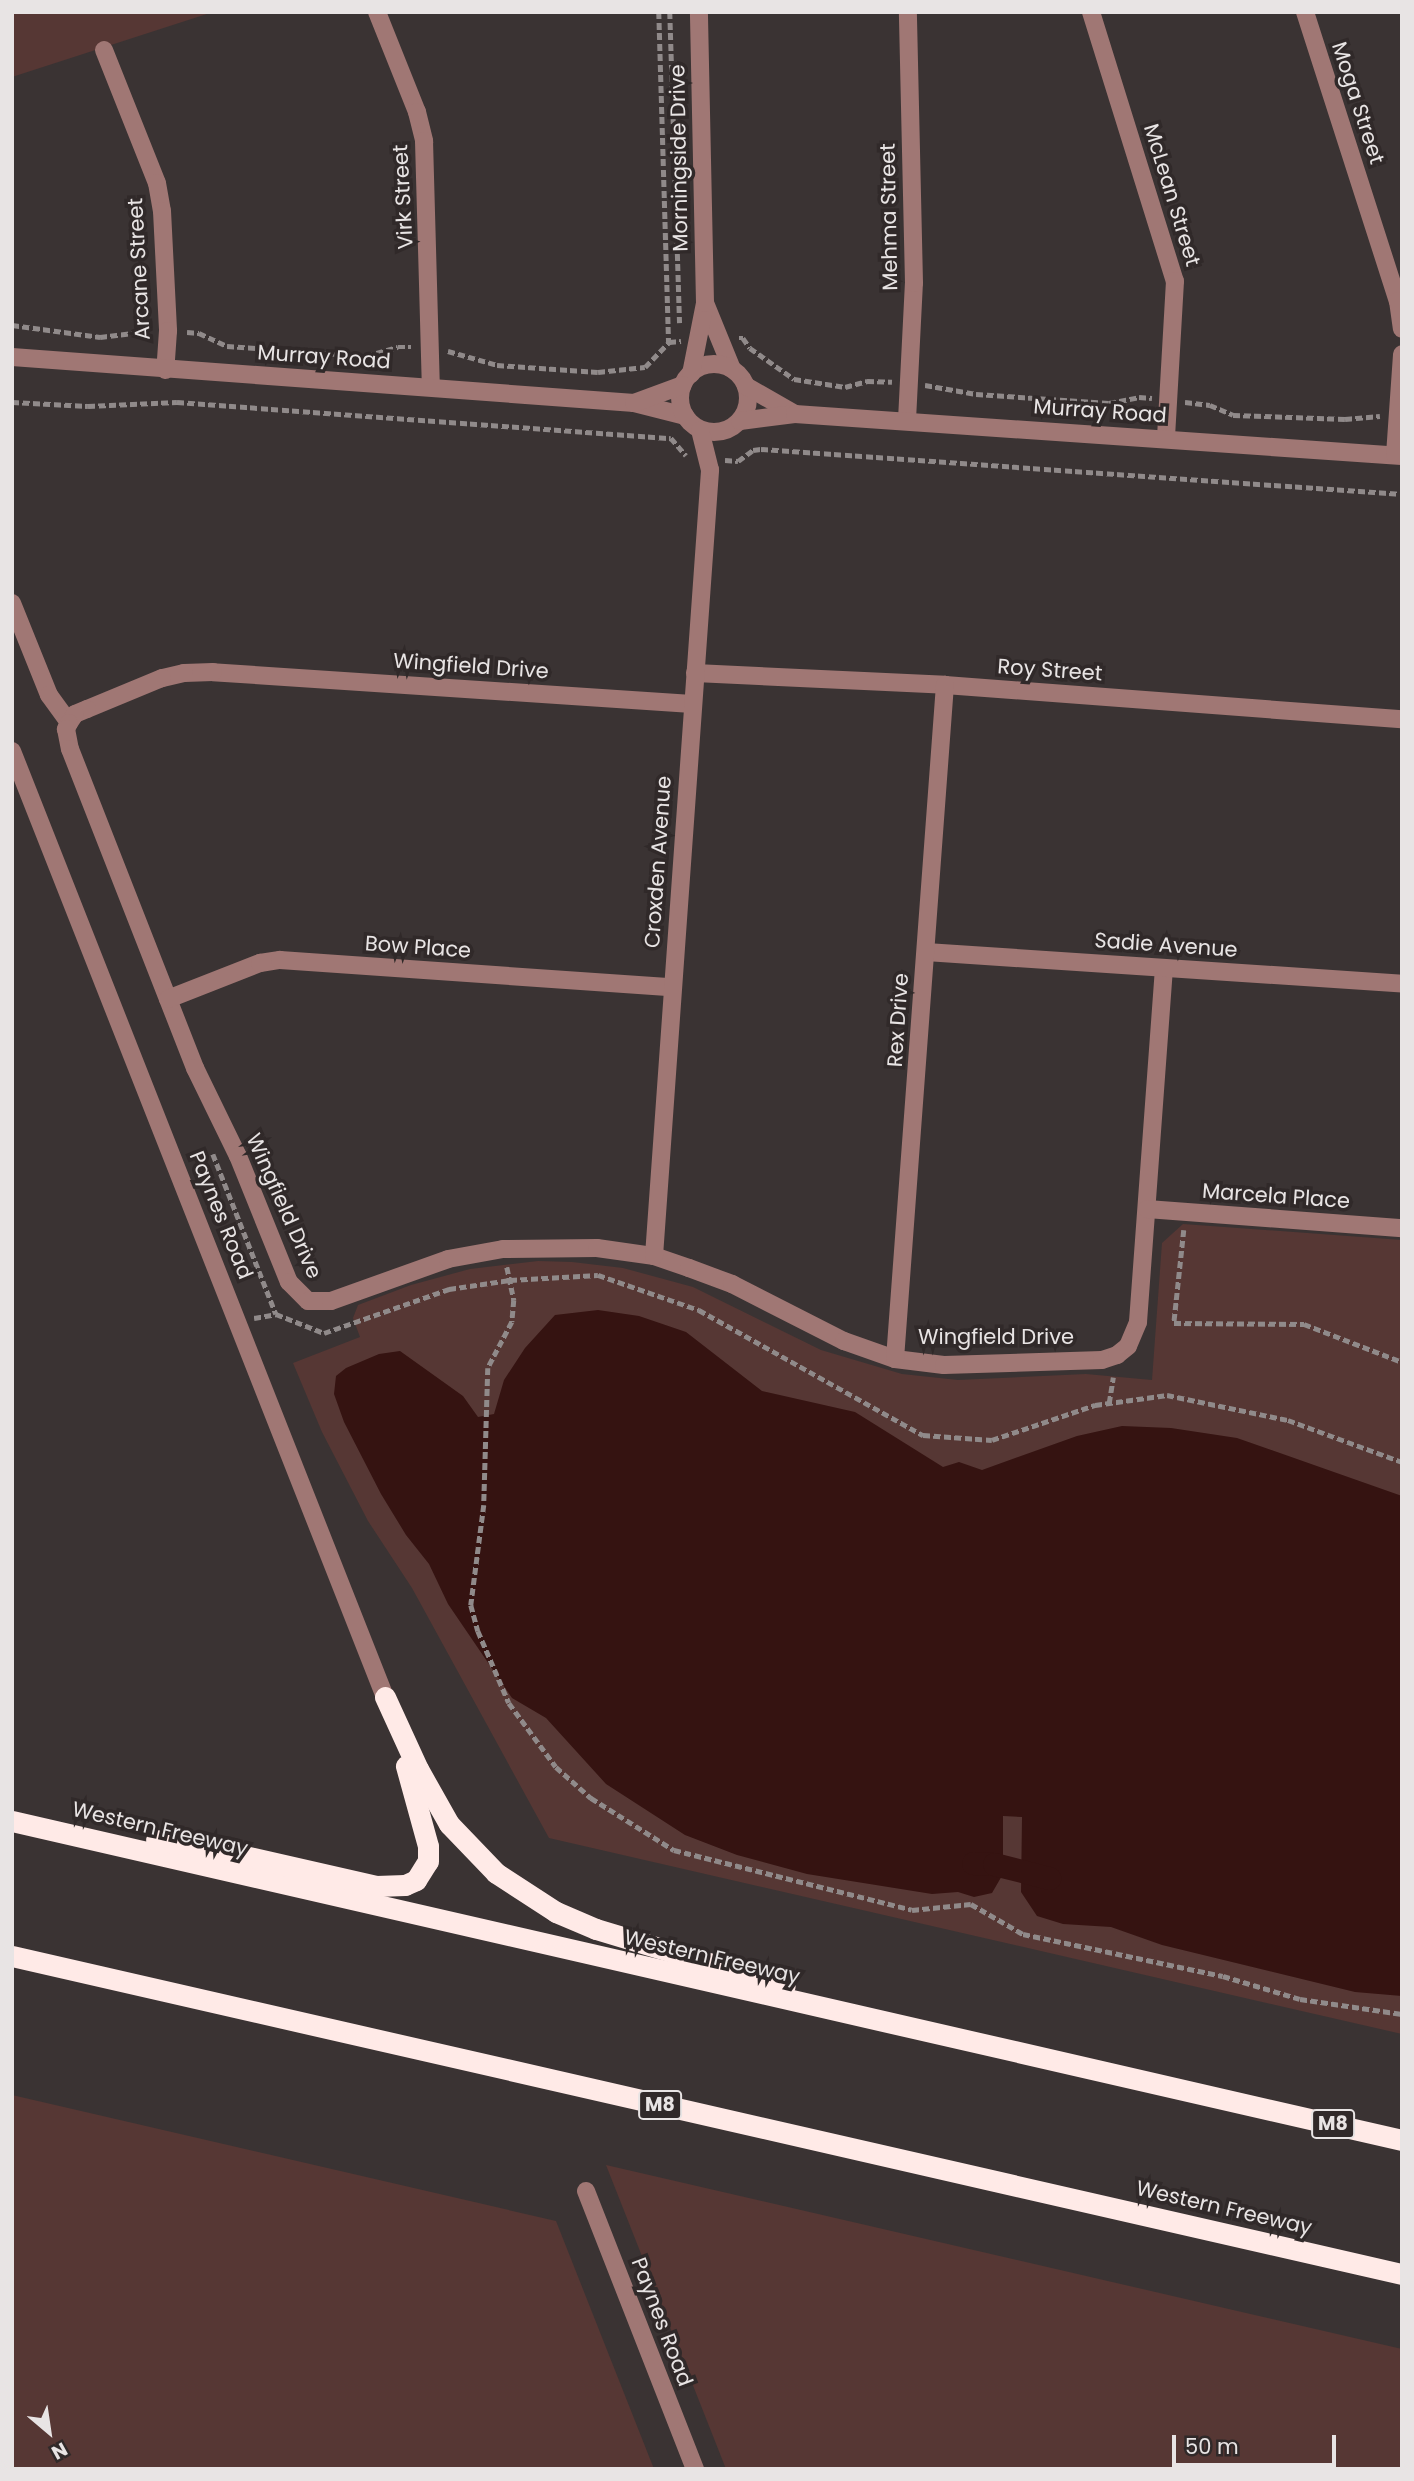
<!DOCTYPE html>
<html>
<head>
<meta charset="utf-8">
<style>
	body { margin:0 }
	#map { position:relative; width:1414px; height:2481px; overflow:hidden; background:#3a3333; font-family:Poppins,sans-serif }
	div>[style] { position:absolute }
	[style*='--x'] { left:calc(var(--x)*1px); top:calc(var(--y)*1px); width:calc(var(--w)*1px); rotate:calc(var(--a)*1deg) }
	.green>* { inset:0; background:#563734 }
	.water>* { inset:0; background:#351311 }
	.canal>* { height:23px; margin:-11.5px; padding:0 11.5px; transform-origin:11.5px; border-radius:11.5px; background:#351311 }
	.path>* { height:4.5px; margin-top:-2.25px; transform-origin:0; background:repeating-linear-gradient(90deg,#908a8a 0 7px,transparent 0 10.5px) }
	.minor>* { height:18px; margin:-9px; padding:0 9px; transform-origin:9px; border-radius:9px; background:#a07774 }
	.minor>.ring { margin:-9px; padding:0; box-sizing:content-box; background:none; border:18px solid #a07774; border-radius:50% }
	.highway>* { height:21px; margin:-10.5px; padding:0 10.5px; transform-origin:10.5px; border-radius:10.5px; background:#ffeae7 }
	span { translate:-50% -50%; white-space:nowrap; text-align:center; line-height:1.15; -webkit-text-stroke:7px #302929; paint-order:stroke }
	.shield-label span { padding:2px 5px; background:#302929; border:2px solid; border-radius:5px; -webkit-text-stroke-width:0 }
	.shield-label { font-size:19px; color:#e8e4e4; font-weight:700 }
	.street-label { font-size:21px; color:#e8e4e4 }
	.frame { position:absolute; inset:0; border:14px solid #e8e4e4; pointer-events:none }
	.north { position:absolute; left:14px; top:2397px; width:70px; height:70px; -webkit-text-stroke:5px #302929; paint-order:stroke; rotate:151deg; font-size:19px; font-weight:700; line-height:28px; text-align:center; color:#e8e4e4 }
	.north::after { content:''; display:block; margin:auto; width:24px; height:32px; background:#e8e4e4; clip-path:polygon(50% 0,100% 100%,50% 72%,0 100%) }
	.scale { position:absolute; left:1172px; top:2435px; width:164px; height:32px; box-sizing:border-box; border:4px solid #e8e4e4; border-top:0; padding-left:9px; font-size:21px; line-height:24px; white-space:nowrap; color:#e8e4e4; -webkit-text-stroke:5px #302929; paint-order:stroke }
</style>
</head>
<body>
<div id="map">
	<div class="green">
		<div style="clip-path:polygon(12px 12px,213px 12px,12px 77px)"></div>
		<div style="clip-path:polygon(1183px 1224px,1402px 1240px,1402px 2034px,549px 1838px,412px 1588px,368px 1521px,322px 1432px,293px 1363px,360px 1337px,353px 1318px,358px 1305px,411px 1285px,470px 1269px,538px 1261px,572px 1262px,623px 1268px,693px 1287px,821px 1350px,902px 1374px,958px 1380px,1086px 1374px,1152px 1380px,1162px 1243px)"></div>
		<div style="clip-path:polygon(12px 2095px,556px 2221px,654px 2469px,12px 2469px)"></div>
		<div style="clip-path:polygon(606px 2165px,1402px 2349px,1402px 2469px,726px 2469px)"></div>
	</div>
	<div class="water">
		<div style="clip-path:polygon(598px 1310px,639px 1316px,686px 1332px,762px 1391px,855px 1412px,943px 1467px,959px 1462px,982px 1470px,1077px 1436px,1122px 1426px,1171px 1428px,1237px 1438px,1402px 1496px,1402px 1996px,1355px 1992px,1162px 1945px,1111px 1927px,1063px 1924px,1037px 1916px,1021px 1892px,1022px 1817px,1003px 1816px,1003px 1874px,992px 1893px,974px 1897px,958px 1892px,932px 1894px,807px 1874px,737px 1855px,685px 1835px,606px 1784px,546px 1718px,512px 1698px,448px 1604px,429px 1564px,406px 1535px,381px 1494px,344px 1422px,334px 1394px,336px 1376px,346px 1368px,379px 1354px,400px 1351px,463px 1396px,478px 1417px,494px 1414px,504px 1380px,525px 1348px,555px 1315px)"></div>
	</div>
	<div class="canal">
		<div style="--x:973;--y:1863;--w:21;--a:3"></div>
		<div style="--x:994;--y:1864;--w:57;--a:14.3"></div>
	</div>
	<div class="path">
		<div style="--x:659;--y:12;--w:330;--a:88.3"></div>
		<div style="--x:670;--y:12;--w:311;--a:88.2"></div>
		<div style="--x:12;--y:325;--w:89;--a:7.8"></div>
		<div style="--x:100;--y:337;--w:50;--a:-6.8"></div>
		<div style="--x:187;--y:332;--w:12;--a:5"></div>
		<div style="--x:199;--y:333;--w:31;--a:25"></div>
		<div style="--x:227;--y:346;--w:139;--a:4.1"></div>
		<div style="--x:366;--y:356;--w:33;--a:-16"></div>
		<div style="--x:398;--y:347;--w:13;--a:0"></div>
		<div style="--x:739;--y:338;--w:4;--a:0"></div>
		<div style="--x:743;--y:338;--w:12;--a:55"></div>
		<div style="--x:750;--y:348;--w:54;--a:35.2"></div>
		<div style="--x:794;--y:379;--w:52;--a:8.9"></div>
		<div style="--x:845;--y:387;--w:23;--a:-15"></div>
		<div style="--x:867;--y:381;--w:25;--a:2"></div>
		<div style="--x:448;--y:351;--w:51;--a:15.9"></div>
		<div style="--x:497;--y:365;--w:101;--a:4"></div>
		<div style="--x:598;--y:372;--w:47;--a:-6.1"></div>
		<div style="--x:645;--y:367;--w:35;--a:-46"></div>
		<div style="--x:669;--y:342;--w:12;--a:-5"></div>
		<div style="--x:925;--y:385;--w:52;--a:10"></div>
		<div style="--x:976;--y:394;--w:133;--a:3.9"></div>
		<div style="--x:1109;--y:403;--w:31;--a:-11"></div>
		<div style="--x:1139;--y:397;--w:13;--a:4"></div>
		<div style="--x:12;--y:402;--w:76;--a:3"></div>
		<div style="--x:88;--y:406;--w:89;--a:-2.6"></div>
		<div style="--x:177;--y:402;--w:495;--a:4.2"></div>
		<div style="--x:671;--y:438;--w:23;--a:49"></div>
		<div style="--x:1185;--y:402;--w:25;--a:7"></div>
		<div style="--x:1210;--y:405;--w:25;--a:23"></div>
		<div style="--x:1233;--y:415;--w:112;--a:2"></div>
		<div style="--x:1345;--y:419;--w:35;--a:-5"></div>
		<div style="--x:725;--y:460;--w:13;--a:4"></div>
		<div style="--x:738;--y:461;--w:19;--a:-36"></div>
		<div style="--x:753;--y:450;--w:8;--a:-7"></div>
		<div style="--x:761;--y:449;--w:643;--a:4.02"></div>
		<div style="--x:213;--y:1154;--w:172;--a:68.5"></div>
		<div style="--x:1184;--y:1230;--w:94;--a:96.1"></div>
		<div style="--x:1174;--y:1323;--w:130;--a:0.4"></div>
		<div style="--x:1304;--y:1324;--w:105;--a:21.2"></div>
		<div style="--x:507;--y:1267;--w:34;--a:78"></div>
		<div style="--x:514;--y:1300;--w:22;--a:95"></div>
		<div style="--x:512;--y:1322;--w:52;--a:117.6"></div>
		<div style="--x:488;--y:1368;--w:137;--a:91.7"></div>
		<div style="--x:484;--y:1505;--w:101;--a:97.4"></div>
		<div style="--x:471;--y:1605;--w:27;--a:75"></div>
		<div style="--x:478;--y:1631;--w:78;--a:66.7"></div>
		<div style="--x:509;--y:1703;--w:79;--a:53.7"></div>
		<div style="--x:556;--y:1767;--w:47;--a:41.5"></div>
		<div style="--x:591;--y:1798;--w:98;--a:32.1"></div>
		<div style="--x:674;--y:1850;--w:245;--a:14.1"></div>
		<div style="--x:912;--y:1910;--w:59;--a:-5.8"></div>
		<div style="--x:971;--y:1904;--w:60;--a:30"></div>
		<div style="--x:1023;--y:1934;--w:204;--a:11.9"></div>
		<div style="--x:1223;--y:1976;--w:80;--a:16.6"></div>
		<div style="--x:1300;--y:1999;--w:103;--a:8.4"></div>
		<div style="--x:254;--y:1318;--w:22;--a:-10"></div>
		<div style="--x:276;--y:1314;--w:52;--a:21.6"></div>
		<div style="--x:324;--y:1333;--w:133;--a:-19.4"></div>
		<div style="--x:449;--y:1289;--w:62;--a:-8.4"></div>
		<div style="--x:510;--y:1280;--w:88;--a:-3.3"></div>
		<div style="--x:598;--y:1275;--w:107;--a:19.1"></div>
		<div style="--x:699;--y:1310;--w:257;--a:29.2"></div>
		<div style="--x:923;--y:1435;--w:69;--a:4.1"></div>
		<div style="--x:992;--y:1440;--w:109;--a:-18.8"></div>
		<div style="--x:1095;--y:1405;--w:73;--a:-7.9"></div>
		<div style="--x:1167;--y:1395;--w:124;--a:11.7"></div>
		<div style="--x:1288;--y:1420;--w:121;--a:20.2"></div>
		<div style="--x:1109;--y:1403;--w:26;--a:-81"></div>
	</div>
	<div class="minor">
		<div style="--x:377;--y:12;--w:108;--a:68.2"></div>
		<div style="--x:417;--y:112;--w:30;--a:76"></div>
		<div style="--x:424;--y:141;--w:246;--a:88.4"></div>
		<div style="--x:1091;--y:12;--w:282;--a:72.7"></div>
		<div style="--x:1175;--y:281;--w:158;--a:93.3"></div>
		<div style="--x:1305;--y:12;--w:304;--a:72.2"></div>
		<div style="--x:1398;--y:301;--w:28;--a:82"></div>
		<div style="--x:104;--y:50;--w:143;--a:68.3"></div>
		<div style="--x:157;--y:183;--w:28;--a:80"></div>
		<div style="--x:162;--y:211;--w:120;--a:87.1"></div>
		<div style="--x:168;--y:331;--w:39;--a:94"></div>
		<div style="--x:705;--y:303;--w:71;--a:67.8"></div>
		<div style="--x:12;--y:357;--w:624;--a:4.23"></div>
		<div style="--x:634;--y:403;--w:53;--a:14.3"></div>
		<div class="ring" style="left:680px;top:364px;width:50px;height:50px"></div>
		<div style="--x:691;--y:374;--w:72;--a:-78.8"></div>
		<div style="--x:705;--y:303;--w:291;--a:-91.2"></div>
		<div style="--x:746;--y:386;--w:56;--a:29.7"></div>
		<div style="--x:634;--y:403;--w:52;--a:-20.2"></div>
		<div style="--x:907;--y:420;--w:137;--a:-87.1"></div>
		<div style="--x:914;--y:283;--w:271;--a:-91.3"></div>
		<div style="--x:740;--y:421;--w:55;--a:-7.3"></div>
		<div style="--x:795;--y:414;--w:608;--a:3.96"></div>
		<div style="--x:1395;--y:455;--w:101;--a:-86"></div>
		<div style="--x:12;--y:603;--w:99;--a:68.1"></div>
		<div style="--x:49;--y:695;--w:34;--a:54"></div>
		<div style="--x:695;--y:673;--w:250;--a:2.7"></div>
		<div style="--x:945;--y:685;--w:458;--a:4.3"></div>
		<div style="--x:692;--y:704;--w:480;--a:-176.2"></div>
		<div style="--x:213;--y:672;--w:29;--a:178"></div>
		<div style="--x:184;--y:673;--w:23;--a:167"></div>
		<div style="--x:162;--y:678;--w:81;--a:157.5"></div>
		<div style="--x:87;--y:709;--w:13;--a:157"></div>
		<div style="--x:75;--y:714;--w:11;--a:124"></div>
		<div style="--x:69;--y:723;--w:7;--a:117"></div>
		<div style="--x:66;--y:729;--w:20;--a:79"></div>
		<div style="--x:70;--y:749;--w:343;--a:68.6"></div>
		<div style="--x:195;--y:1068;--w:98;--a:64"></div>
		<div style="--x:238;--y:1156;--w:136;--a:68"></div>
		<div style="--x:289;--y:1282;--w:27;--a:45"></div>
		<div style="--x:308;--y:1301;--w:23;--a:0"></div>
		<div style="--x:331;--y:1301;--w:124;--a:-19.7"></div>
		<div style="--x:448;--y:1259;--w:56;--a:-10.3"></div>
		<div style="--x:503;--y:1249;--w:94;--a:-0.6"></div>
		<div style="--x:597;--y:1248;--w:58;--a:8"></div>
		<div style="--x:654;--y:1256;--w:37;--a:19"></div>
		<div style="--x:689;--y:1268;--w:46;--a:20.4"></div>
		<div style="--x:732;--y:1284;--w:126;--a:27"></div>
		<div style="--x:844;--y:1341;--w:54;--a:19.4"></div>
		<div style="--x:895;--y:1359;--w:49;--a:7"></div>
		<div style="--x:944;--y:1365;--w:158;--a:-1.8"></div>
		<div style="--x:1102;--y:1360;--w:16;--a:-18"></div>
		<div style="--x:1117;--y:1355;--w:14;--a:-39"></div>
		<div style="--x:1128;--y:1346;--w:26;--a:-67"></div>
		<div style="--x:1138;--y:1322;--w:355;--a:-85.8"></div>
		<div style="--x:12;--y:751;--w:1017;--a:68.48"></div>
		<div style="--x:926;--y:952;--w:477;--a:3.8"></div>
		<div style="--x:168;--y:999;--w:99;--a:-21.4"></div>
		<div style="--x:260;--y:963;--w:20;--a:-9"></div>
		<div style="--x:280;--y:960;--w:392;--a:4"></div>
		<div style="--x:1147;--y:1209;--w:256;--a:4.3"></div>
		<div style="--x:654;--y:1256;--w:788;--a:-85.92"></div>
		<div style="--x:710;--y:470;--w:41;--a:-104"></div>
		<div style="--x:895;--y:1359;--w:676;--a:-85.76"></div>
		<div style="--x:586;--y:2191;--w:299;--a:68.6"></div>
	</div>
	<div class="highway">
		<div style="--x:385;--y:1697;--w:79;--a:65.4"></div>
		<div style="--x:418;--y:1769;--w:63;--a:60.6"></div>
		<div style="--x:449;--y:1824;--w:68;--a:46.2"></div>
		<div style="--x:496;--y:1873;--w:72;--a:33"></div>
		<div style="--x:556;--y:1912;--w:43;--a:23"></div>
		<div style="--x:596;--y:1929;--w:197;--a:16.8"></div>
		<div style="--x:12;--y:1821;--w:1426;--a:12.93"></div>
		<div style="--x:156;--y:1840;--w:76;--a:9.8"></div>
		<div style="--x:231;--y:1853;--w:149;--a:12.8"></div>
		<div style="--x:376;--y:1886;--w:29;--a:-2"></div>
		<div style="--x:405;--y:1885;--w:12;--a:-24"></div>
		<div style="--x:416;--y:1880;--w:22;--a:-58"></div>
		<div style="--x:428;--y:1861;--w:15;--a:-90"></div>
		<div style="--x:428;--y:1846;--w:83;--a:-105.4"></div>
		<div style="--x:12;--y:1956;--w:1426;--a:12.89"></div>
	</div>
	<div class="shield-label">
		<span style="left:660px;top:2105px">M8</span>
		<span style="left:1333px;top:2124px">M8</span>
	</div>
	<div class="street-label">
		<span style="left:1358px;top:103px;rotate:72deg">Moga Street</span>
		<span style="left:679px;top:158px;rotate:-91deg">Morningside Drive</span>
		<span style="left:1172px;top:195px;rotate:73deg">McLean Street</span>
		<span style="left:403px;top:197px;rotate:-93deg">Virk Street</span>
		<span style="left:889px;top:217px;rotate:-91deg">Mehma Street</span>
		<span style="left:139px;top:269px;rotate:-93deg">Arcane Street</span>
		<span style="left:324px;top:357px;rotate:4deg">Murray Road</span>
		<span style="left:1100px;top:411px;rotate:4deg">Murray Road</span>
		<span style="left:471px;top:666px;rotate:4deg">Wingfield Drive</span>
		<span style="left:1050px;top:670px;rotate:4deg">Roy Street</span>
		<span style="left:658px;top:862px;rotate:-86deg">Croxden Avenue</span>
		<span style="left:1166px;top:945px;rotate:4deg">Sadie Avenue</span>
		<span style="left:418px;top:947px;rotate:4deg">Bow Place</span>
		<span style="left:898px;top:1020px;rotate:-86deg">Rex Drive</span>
		<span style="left:1276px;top:1196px;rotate:4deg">Marcela Place</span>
		<span style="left:284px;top:1206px;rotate:66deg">Wingfield Drive</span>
		<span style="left:221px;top:1215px;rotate:68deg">Paynes Road</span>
		<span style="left:996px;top:1337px">Wingfield Drive</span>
		<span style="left:160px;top:1829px;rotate:13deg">Western Freeway</span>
		<span style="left:712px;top:1957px;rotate:13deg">Western Freeway</span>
		<span style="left:1224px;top:2208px;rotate:13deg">Western Freeway</span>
		<span style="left:662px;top:2322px;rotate:69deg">Paynes Road</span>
	</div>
	<div class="frame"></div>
	<div class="north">N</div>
	<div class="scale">50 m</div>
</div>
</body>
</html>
